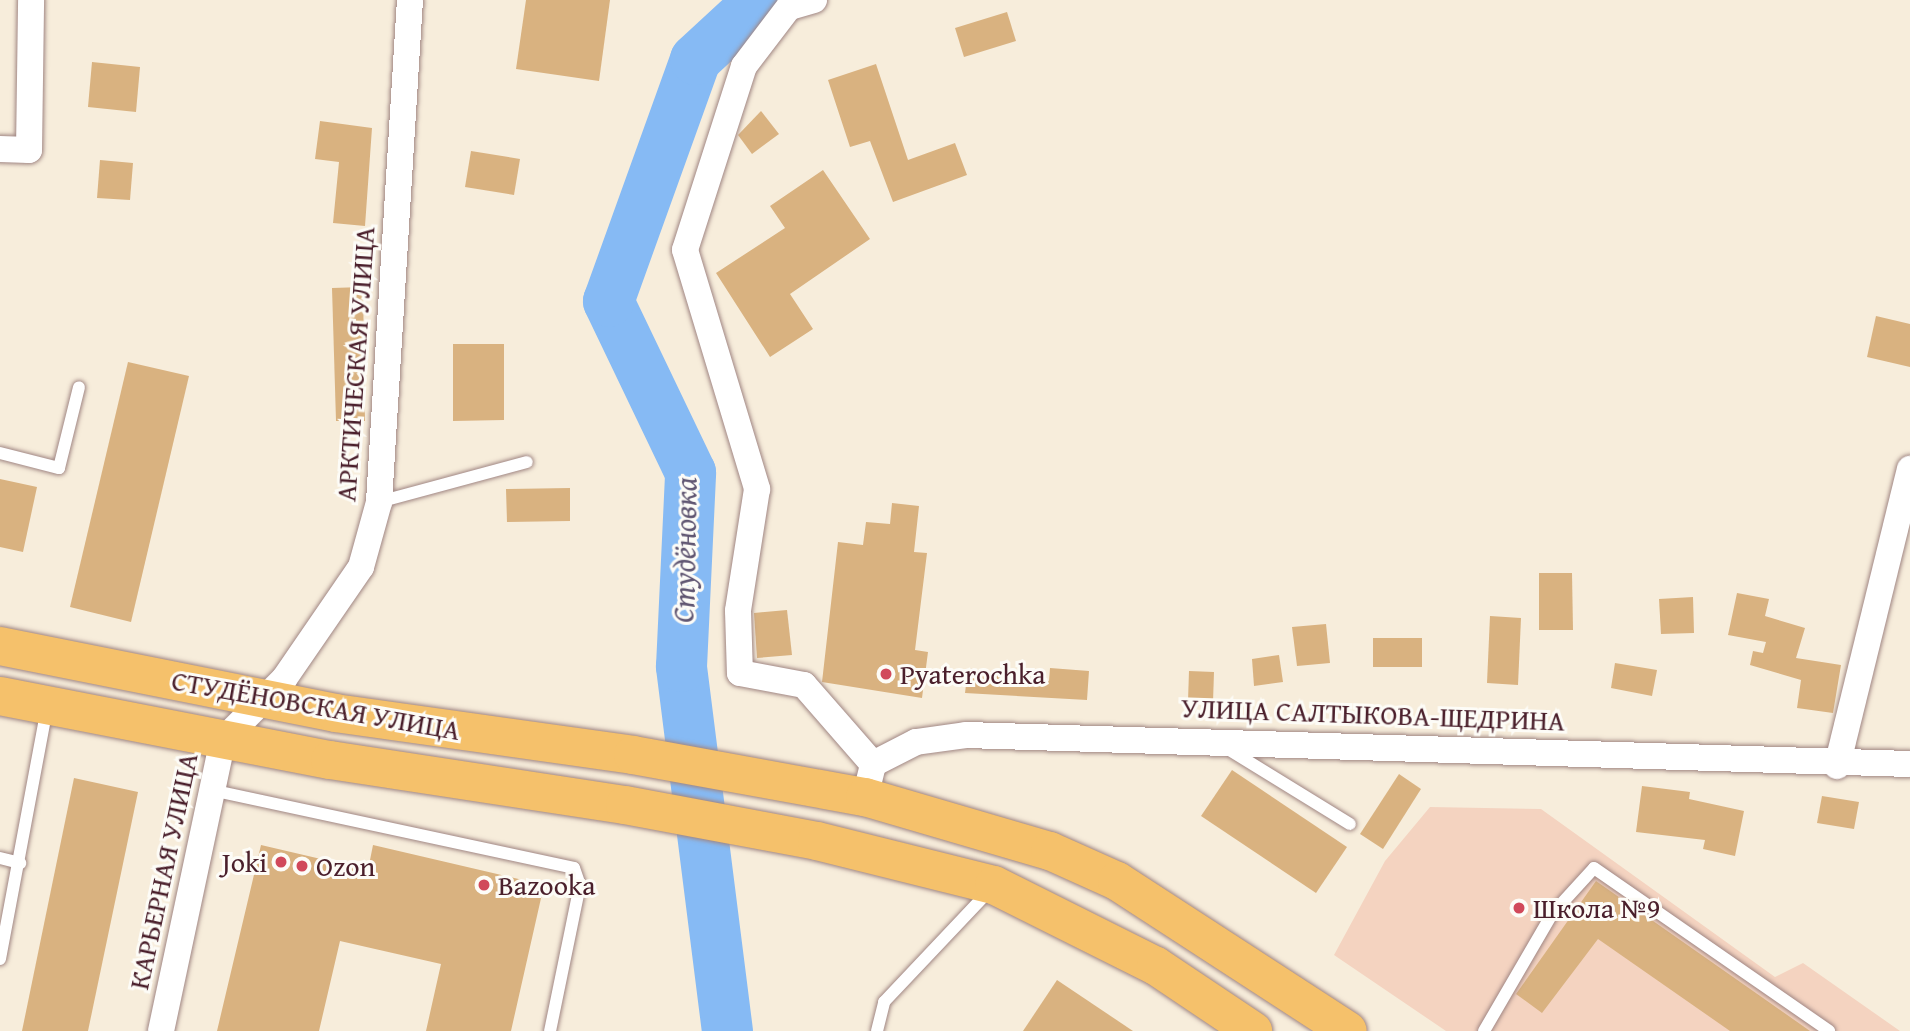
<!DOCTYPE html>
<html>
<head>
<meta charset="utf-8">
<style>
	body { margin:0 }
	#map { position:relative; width:1910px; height:1031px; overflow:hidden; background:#f7eddb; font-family:"Gentium Book Plus",serif }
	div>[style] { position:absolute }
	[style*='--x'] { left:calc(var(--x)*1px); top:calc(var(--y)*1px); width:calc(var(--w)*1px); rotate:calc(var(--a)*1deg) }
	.built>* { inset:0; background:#f4d3c0 }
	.river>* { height:51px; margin:-25.5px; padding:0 25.5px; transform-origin:25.5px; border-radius:25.5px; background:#86baf4 }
	.building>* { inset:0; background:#d9b280 }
	.roads { filter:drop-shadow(0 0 2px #a08683) drop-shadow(0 0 2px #a08683) }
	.lane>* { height:12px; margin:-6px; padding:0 6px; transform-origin:6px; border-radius:6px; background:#fff }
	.street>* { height:26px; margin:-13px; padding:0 13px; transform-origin:13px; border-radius:13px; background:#fff }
	.primary>* { height:38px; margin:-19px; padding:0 19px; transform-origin:19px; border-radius:19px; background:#f5c16b }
	.dots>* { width:19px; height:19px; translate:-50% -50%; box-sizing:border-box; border:4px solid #fdfcf7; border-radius:50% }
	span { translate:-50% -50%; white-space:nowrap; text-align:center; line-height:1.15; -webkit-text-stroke:6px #fdfcf7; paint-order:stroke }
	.street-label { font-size:28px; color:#4a1f2b }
	.poi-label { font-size:28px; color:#4a1f2b }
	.left { translate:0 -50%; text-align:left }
	.right { translate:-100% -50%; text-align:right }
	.water-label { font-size:30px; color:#5f5571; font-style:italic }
</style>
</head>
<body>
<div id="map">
	<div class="built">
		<div style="clip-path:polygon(1430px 807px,1541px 809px,1775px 977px,1803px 963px,1900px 1031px,1446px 1031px,1334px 955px,1385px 861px)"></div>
	</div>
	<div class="river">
		<div style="--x:727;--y:1031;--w:368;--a:-97.2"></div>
		<div style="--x:681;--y:666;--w:194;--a:-87.3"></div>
		<div style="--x:690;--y:472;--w:190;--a:-115.6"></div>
		<div style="--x:608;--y:301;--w:257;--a:-70.2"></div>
		<div style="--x:695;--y:59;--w:87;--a:-42.7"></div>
	</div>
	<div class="building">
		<div style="clip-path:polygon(526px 0,610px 0,599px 81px,516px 69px)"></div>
		<div style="clip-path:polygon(1007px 12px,1016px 41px,964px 57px,955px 28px)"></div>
		<div style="clip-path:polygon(92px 62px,140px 67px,136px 112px,88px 107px)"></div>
		<div style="clip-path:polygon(876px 64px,908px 160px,955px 143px,967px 175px,893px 202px,870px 141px,850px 147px,828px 80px)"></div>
		<div style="clip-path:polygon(761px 111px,779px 134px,752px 154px,738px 135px)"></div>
		<div style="clip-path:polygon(320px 121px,372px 128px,365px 226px,333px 223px,339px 162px,315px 159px)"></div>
		<div style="clip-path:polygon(471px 151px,520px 159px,514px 195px,465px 187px)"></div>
		<div style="clip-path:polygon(100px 160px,133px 163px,130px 200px,97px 198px)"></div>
		<div style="clip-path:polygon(823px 170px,870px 239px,790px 294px,813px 329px,770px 357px,716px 273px,785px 228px,770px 206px)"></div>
		<div style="clip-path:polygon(363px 287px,365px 421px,336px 421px,332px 288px)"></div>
		<div style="clip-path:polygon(1876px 316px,1910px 324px,1910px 367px,1867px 357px)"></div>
		<div style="clip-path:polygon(453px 344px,504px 344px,504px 420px,453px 421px)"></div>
		<div style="clip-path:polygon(128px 362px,189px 376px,131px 622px,70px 607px)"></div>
		<div style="clip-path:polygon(0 479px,37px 487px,23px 552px,0 547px)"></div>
		<div style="clip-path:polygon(570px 488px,570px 521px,507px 522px,506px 489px)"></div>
		<div style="clip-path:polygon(892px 503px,919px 506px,914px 552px,927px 553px,915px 650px,928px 652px,922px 698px,822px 682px,838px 542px,863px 545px,866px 522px,890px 524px)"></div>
		<div style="clip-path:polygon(1539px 573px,1572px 573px,1573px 630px,1539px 630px)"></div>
		<div style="clip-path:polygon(1737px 593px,1769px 599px,1765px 616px,1805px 628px,1796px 658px,1841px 665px,1833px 713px,1797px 708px,1801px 680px,1750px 665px,1753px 651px,1763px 653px,1766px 642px,1728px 635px)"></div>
		<div style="clip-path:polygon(1693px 597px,1694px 633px,1661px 634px,1659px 599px)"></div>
		<div style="clip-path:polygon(787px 610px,792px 655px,757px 658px,754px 613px)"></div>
		<div style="clip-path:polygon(1490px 616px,1521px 618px,1518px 685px,1487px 683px)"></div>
		<div style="clip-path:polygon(1326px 624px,1330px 663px,1297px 666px,1292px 627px)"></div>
		<div style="clip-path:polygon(1373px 638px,1422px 638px,1422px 667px,1373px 667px)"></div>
		<div style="clip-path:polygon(1279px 655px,1283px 682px,1254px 686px,1252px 659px)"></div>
		<div style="clip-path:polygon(1615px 663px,1657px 670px,1652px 696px,1611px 688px)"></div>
		<div style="clip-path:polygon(968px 668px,1049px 681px,1050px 668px,1089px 671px,1087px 700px,965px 693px)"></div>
		<div style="clip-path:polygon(1189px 671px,1214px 672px,1213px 702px,1188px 701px)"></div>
		<div style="clip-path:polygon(1232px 770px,1347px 847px,1316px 893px,1201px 816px)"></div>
		<div style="clip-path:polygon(1399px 774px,1421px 789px,1383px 849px,1360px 834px)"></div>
		<div style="clip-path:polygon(74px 778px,138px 792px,88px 1031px,22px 1031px)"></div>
		<div style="clip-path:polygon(1642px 786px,1690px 792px,1689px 799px,1744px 811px,1735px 856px,1703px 849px,1705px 840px,1636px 832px)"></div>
		<div style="clip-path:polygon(1822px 796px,1859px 802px,1854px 829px,1817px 823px)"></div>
		<div style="clip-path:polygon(261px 845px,368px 870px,373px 845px,544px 885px,511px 1031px,426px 1031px,441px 964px,340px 941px,319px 1031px,217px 1031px)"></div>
		<div style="clip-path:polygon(1596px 881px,1773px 1005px,1810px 1031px,1730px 1031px,1598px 939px,1542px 1013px,1516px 994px)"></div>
		<div style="clip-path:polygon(1057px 980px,1133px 1031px,1023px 1031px)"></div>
	</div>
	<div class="roads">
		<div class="lane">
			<div style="--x:0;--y:453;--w:61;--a:14.3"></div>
			<div style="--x:59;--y:468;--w:83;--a:-76.1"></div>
			<div style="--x:379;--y:502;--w:153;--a:-15.1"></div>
			<div style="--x:1228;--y:749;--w:143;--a:31.6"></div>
			<div style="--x:211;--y:790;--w:371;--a:12.1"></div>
			<div style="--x:574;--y:868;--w:18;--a:71"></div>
			<div style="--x:580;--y:885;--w:149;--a:101.6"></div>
			<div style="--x:0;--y:858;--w:21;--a:14"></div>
			<div style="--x:0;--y:959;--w:254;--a:-79.4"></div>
			<div style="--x:877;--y:1031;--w:30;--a:-76"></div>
			<div style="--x:884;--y:1002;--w:156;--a:-46.6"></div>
			<div style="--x:1484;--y:1031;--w:135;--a:-59.8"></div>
			<div style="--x:1552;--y:914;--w:62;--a:-47.6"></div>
			<div style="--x:1594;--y:868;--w:286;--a:34.7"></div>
		</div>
		<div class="street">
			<div style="--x:814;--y:0;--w:26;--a:164"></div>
			<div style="--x:789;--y:7;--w:74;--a:127.3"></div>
			<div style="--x:744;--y:66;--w:193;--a:107.8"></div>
			<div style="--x:685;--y:250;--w:250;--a:73.2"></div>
			<div style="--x:757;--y:489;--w:123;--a:98.9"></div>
			<div style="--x:738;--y:611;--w:62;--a:88.2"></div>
			<div style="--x:740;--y:673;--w:65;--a:10.6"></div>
			<div style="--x:804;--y:685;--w:105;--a:48.9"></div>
			<div style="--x:0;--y:149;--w:29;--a:2"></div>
			<div style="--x:29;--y:150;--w:150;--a:-89.2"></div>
			<div style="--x:1837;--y:766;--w:306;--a:-76.2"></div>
			<div style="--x:865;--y:797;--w:34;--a:-76"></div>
			<div style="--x:873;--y:764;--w:48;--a:-27.1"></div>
			<div style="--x:916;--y:742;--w:50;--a:-8"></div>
			<div style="--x:966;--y:735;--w:944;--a:1.76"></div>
			<div style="--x:161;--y:1031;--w:298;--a:-78"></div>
			<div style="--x:223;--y:740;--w:86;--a:-45"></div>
			<div style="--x:284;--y:679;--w:136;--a:-55.5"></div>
			<div style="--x:361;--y:567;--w:67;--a:-74.5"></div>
			<div style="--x:379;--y:502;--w:503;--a:-86.47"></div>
		</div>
		<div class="primary">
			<div style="--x:0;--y:646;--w:342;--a:11.3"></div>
			<div style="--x:335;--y:713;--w:301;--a:8"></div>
			<div style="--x:633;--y:755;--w:236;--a:10.3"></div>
			<div style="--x:865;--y:797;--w:193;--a:16.3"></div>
			<div style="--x:1050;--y:851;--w:73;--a:24.1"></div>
			<div style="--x:1117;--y:881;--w:275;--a:33"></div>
			<div style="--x:0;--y:696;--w:336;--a:11"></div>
			<div style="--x:330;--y:760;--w:298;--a:8.7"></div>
			<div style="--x:625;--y:805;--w:195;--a:10.6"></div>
			<div style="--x:817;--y:841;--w:182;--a:14"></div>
			<div style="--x:994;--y:885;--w:181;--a:26.6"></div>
			<div style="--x:1156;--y:966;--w:117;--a:33.8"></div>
		</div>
	</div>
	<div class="dots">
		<div style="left:886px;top:674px;background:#d1495b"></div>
		<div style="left:281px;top:862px;background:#d1495b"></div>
		<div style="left:302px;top:866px;background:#d1495b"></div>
		<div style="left:484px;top:885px;background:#d1495b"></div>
		<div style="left:1519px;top:908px;background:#d1495b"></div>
	</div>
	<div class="street-label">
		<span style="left:355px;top:364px;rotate:-86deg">АРКТИЧЕСКАЯ УЛИЦА</span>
		<span style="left:316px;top:705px;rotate:10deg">СТУДЁНОВСКАЯ УЛИЦА</span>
		<span style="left:1373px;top:714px;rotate:2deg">УЛИЦА САЛТЫКОВА-ЩЕДРИНА</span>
		<span style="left:163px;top:871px;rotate:-78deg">КАРЬЕРНАЯ УЛИЦА</span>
	</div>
	<div class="poi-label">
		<span class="left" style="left:900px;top:674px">Pyaterochka</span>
		<span class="right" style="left:267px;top:862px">Joki</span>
		<span class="left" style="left:316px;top:866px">Ozon</span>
		<span class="left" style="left:498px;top:885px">Bazooka</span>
		<span class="left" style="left:1533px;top:908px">Школа №9</span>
	</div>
	<div class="water-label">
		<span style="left:684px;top:550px;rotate:-89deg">Студёновка</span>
	</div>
</div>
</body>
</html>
